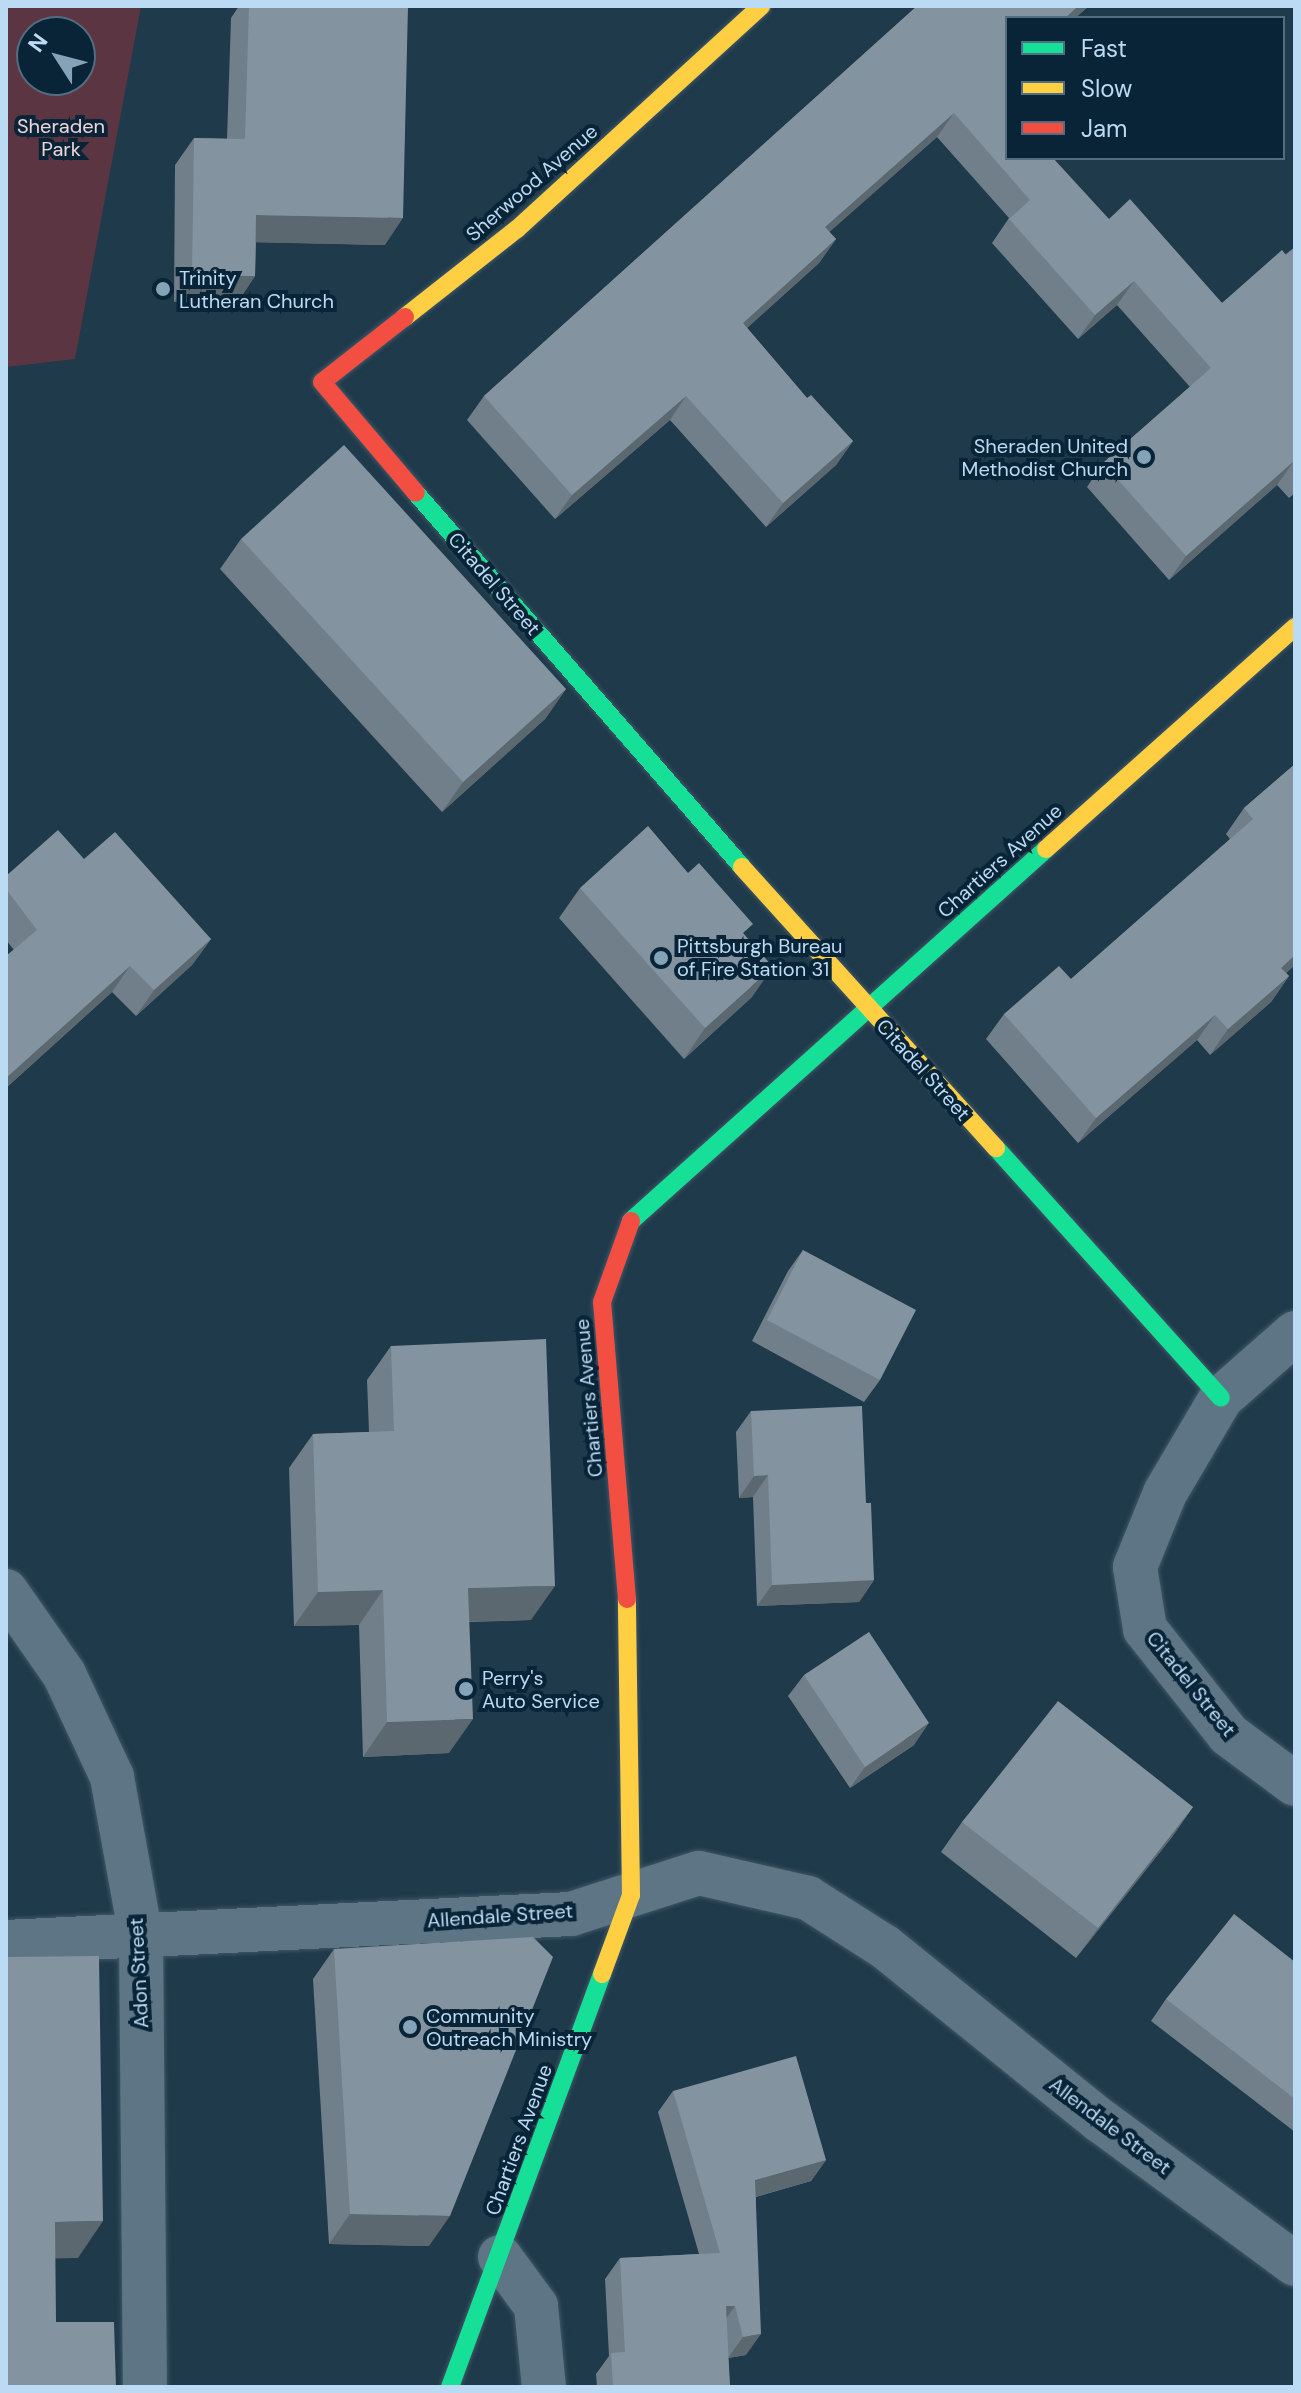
<!DOCTYPE html>
<html>
<head>
<meta charset="utf-8">
<style>
	body { margin:0 }
	#map { position:relative; width:1301px; height:2393px; overflow:hidden; background:#1e3a4b; font-family:"DM Sans",sans-serif }
	div>[style] { position:absolute }
	[style*='--x'] { left:calc(var(--x)*1px); top:calc(var(--y)*1px); width:calc(var(--w)*1px); rotate:calc(var(--a)*1deg) }
	.green>* { inset:0; background:#5c3543 }
	.roads { filter:drop-shadow(0 0 2px #405665) drop-shadow(0 0 2px #405665) }
	.street>* { height:44px; margin:-22px; padding:0 22px; transform-origin:22px; border-radius:22px; background:#5d7585 }
	.fast>* { height:18px; margin:-9px; padding:0 9px; transform-origin:9px; border-radius:9px; background:#16e098 }
	.slow>* { height:18px; margin:-9px; padding:0 9px; transform-origin:9px; border-radius:9px; background:#ffcf43 }
	.jam>* { height:18px; margin:-9px; padding:0 9px; transform-origin:9px; border-radius:9px; background:#f24e42 }
	.wall>* { inset:0; background:#717f8a }
	.shaded-wall>* { inset:0; background:#5c6870 }
	.building>* { inset:0; background:#8394a0 }
	.dots>* { width:22px; height:22px; translate:-50% -50%; box-sizing:border-box; border:4px solid #092437; border-radius:50% }
	span { translate:-50% -50%; white-space:nowrap; text-align:center; line-height:1.15; -webkit-text-stroke:8px #092437; paint-order:stroke }
	.park-label { font-size:20px; color:#efd6db }
	.street-label { font-size:20px; color:#bbdaf3 }
	.poi-label { font-size:20px; color:#bbdaf3 }
	.left { translate:0 -50%; text-align:left }
	.right { translate:-100% -50%; text-align:right }
	.frame { position:absolute; inset:0; border:8px solid #bbdaf3; pointer-events:none }
	.legend { position:absolute; left:1005px; top:16px; width:280px; height:144px; box-sizing:border-box; background:#092437; border:2px solid #506d82; margin:0; padding:10px 14px; list-style:none; font-size:24px; color:#bbdaf3 }
	.legend li { display:flex; align-items:center; gap:16px; height:40px }
	.legend b { width:40px; border:2px solid #506d82 }
	.north { position:absolute; left:16px; top:16px; width:80px; height:80px; box-sizing:border-box; background:#092437; border:2px solid #506d82; border-radius:50%; rotate:306deg; font-size:22px; font-weight:700; line-height:32px; text-align:center; color:#bbdaf3 }
	.north::after { content:''; display:block; margin:auto; width:28px; height:36px; background:#84a2b8; clip-path:polygon(50% 0,100% 100%,50% 72%,0 100%) }
</style>
</head>
<body>
<div id="map">
	<div class="green">
		<div style="clip-path:polygon(evenodd,6px 6px,141px 6px,75px 359px,6px 367px,6px 6px,32px 32px,80px 32px,80px 80px,32px 80px,32px 32px)"></div>
	</div>
	<div class="roads">
		<div class="street">
			<div style="--x:1295;--y:1333;--w:98;--a:138.7"></div>
			<div style="--x:1221;--y:1398;--w:110;--a:120.5"></div>
			<div style="--x:1165;--y:1493;--w:80;--a:112.1"></div>
			<div style="--x:1135;--y:1567;--w:63;--a:80.8"></div>
			<div style="--x:1145;--y:1629;--w:135;--a:51.6"></div>
			<div style="--x:1229;--y:1735;--w:82;--a:36.6"></div>
			<div style="--x:6;--y:1591;--w:101;--a:55.1"></div>
			<div style="--x:64;--y:1674;--w:114;--a:65"></div>
			<div style="--x:112;--y:1777;--w:163;--a:79.7"></div>
			<div style="--x:141;--y:1937;--w:450;--a:89.5"></div>
			<div style="--x:6;--y:1942;--w:566;--a:-2.84"></div>
			<div style="--x:571;--y:1914;--w:134;--a:-17.8"></div>
			<div style="--x:699;--y:1873;--w:112;--a:12.9"></div>
			<div style="--x:808;--y:1898;--w:91;--a:32.5"></div>
			<div style="--x:885;--y:1947;--w:277;--a:38.9"></div>
			<div style="--x:1101;--y:2121;--w:241;--a:36.4"></div>
			<div style="--x:500;--y:2257;--w:61;--a:53.7"></div>
			<div style="--x:536;--y:2306;--w:81;--a:84.4"></div>
		</div>
		<div class="fast">
			<div style="--x:416;--y:493;--w:496;--a:48.9"></div>
			<div style="--x:996;--y:1148;--w:336;--a:48"></div>
			<div style="--x:631;--y:1221;--w:557;--a:-41.87"></div>
			<div style="--x:450;--y:2387;--w:440;--a:-69.8"></div>
		</div>
		<div class="slow">
			<div style="--x:405;--y:317;--w:142;--a:-38.2"></div>
			<div style="--x:517;--y:229;--w:331;--a:-42.4"></div>
			<div style="--x:1046;--y:849;--w:334;--a:-41.7"></div>
			<div style="--x:742;--y:867;--w:379;--a:47.9"></div>
			<div style="--x:602;--y:1974;--w:84;--a:-69.8"></div>
			<div style="--x:631;--y:1895;--w:296;--a:-90.8"></div>
		</div>
		<div class="jam">
			<div style="--x:405;--y:317;--w:105;--a:141.9"></div>
			<div style="--x:322;--y:382;--w:145;--a:49.7"></div>
			<div style="--x:627;--y:1599;--w:298;--a:-94.8"></div>
			<div style="--x:602;--y:1302;--w:86;--a:-70.3"></div>
		</div>
	</div>
	<div class="wall">
		<div style="clip-path:polygon(239px 6px,408px 6px,385px 245px,256px 242px,255px 276px,237px 303px,174px 302px,175px 165px,194px 138px,227px 139px,231px 18px)"></div>
		<div style="clip-path:polygon(917px 6px,1089px 6px,1075px 18px,1007px 18px,1007px 158px,1109px 219px,1222px 303px,1295px 247px,1295px 493px,1289px 498px,1277px 485px,1169px 580px,1087px 487px,1103px 463px,1190px 387px,1117px 305px,1078px 339px,992px 243px,1009px 218px,937px 137px,829px 232px,836px 239px,819px 263px,747px 328px,807px 398px,853px 441px,836px 465px,766px 527px,670px 420px,555px 519px,467px 420px,484px 396px)"></div>
		<div style="clip-path:polygon(241px 539px,566px 689px,545px 719px,442px 812px,220px 569px)"></div>
		<div style="clip-path:polygon(1295px 764px,1295px 965px,1286px 973px,1289px 976px,1271px 1002px,1210px 1055px,1197px 1040px,1078px 1143px,986px 1039px,1004px 1014px,1071px 979px,1230px 839px,1226px 834px,1244px 808px)"></div>
		<div style="clip-path:polygon(84px 859px,211px 939px,192px 965px,136px 1016px,112px 992px,6px 1088px,6px 956px,14px 950px,6px 940px,6px 876px)"></div>
		<div style="clip-path:polygon(580px 888px,745px 935px,752px 997px,684px 1059px,559px 918px)"></div>
		<div style="clip-path:polygon(803px 1250px,880px 1380px,864px 1402px,752px 1341px,788px 1271px)"></div>
		<div style="clip-path:polygon(391px 1346px,531px 1620px,469px 1622px,449px 1753px,363px 1757px,359px 1625px,294px 1626px,289px 1468px,313px 1434px,369px 1432px,367px 1380px)"></div>
		<div style="clip-path:polygon(751px 1411px,866px 1503px,874px 1580px,859px 1602px,757px 1606px,753px 1497px,739px 1498px,736px 1432px)"></div>
		<div style="clip-path:polygon(804px 1675px,914px 1745px,850px 1788px,788px 1696px)"></div>
		<div style="clip-path:polygon(1193px 1807px,1172px 1837px,1076px 1958px,941px 1852px,962px 1822px)"></div>
		<div style="clip-path:polygon(334px 1949px,429px 2246px,329px 2244px,313px 1979px)"></div>
		<div style="clip-path:polygon(1295px 1962px,1295px 2132px,1151px 2021px,1166px 1999px)"></div>
		<div style="clip-path:polygon(673px 2091px,826px 2160px,811px 2181px,756px 2197px,746px 2355px,728px 2358px,730px 2387px,597px 2387px,596px 2374px,609px 2356px,605px 2279px,620px 2258px,699px 2254px,658px 2112px)"></div>
	</div>
	<div class="shaded-wall">
		<div style="clip-path:polygon(1078px 6px,1089px 6px,1075px 18px,1065px 18px)"></div>
		<div style="clip-path:polygon(954px 113px,937px 137px,808px 251px,825px 227px)"></div>
		<div style="clip-path:polygon(256px 215px,403px 218px,385px 245px,238px 242px)"></div>
		<div style="clip-path:polygon(836px 239px,819px 263px,726px 347px,743px 323px)"></div>
		<div style="clip-path:polygon(192px 275px,255px 276px,237px 303px,174px 302px)"></div>
		<div style="clip-path:polygon(1134px 281px,1117px 305px,1078px 339px,1095px 315px)"></div>
		<div style="clip-path:polygon(686px 396px,670px 420px,555px 519px,572px 495px)"></div>
		<div style="clip-path:polygon(853px 441px,836px 465px,766px 527px,783px 503px)"></div>
		<div style="clip-path:polygon(1294px 461px,1277px 485px,1169px 580px,1186px 556px)"></div>
		<div style="clip-path:polygon(566px 689px,545px 719px,442px 812px,463px 782px)"></div>
		<div style="clip-path:polygon(211px 939px,192px 965px,136px 1016px,154px 990px)"></div>
		<div style="clip-path:polygon(1295px 955px,1295px 965px,1263px 993px,1281px 968px)"></div>
		<div style="clip-path:polygon(130px 966px,112px 992px,6px 1088px,6px 1078px)"></div>
		<div style="clip-path:polygon(773px 967px,752px 997px,684px 1059px,705px 1028px)"></div>
		<div style="clip-path:polygon(1289px 976px,1271px 1002px,1210px 1055px,1228px 1029px)"></div>
		<div style="clip-path:polygon(1215px 1015px,1197px 1040px,1078px 1143px,1096px 1118px)"></div>
		<div style="clip-path:polygon(768px 1475px,753px 1497px,739px 1498px,754px 1476px)"></div>
		<div style="clip-path:polygon(874px 1580px,859px 1602px,757px 1606px,772px 1585px)"></div>
		<div style="clip-path:polygon(555px 1586px,531px 1620px,444px 1622px,468px 1588px)"></div>
		<div style="clip-path:polygon(383px 1590px,359px 1625px,294px 1626px,318px 1592px)"></div>
		<div style="clip-path:polygon(473px 1719px,449px 1753px,363px 1757px,387px 1722px)"></div>
		<div style="clip-path:polygon(929px 1723px,914px 1745px,850px 1788px,865px 1767px)"></div>
		<div style="clip-path:polygon(1193px 1807px,1172px 1837px,1076px 1958px,1098px 1928px)"></div>
		<div style="clip-path:polygon(826px 2160px,811px 2181px,740px 2201px,755px 2180px)"></div>
		<div style="clip-path:polygon(350px 2214px,450px 2216px,429px 2246px,329px 2244px)"></div>
		<div style="clip-path:polygon(103px 2221px,78px 2258px,29px 2259px,55px 2222px)"></div>
		<div style="clip-path:polygon(726px 2306px,735px 2306px,720px 2327px)"></div>
		<div style="clip-path:polygon(761px 2334px,746px 2355px,728px 2358px,743px 2337px)"></div>
	</div>
	<div class="building">
		<div style="clip-path:polygon(249px 6px,408px 6px,403px 218px,256px 215px,255px 276px,192px 275px,194px 138px,245px 139px)"></div>
		<div style="clip-path:polygon(917px 6px,1078px 6px,1065px 18px,1007px 18px,1007px 158px,1053px 158px,1109px 219px,1130px 199px,1222px 303px,1282px 250px,1286px 255px,1295px 247px,1295px 462px,1294px 461px,1186px 556px,1103px 463px,1211px 368px,1134px 281px,1095px 315px,1009px 219px,1030px 200px,954px 113px,825px 227px,836px 239px,743px 323px,807px 398px,811px 395px,853px 441px,783px 503px,686px 396px,572px 495px,484px 396px)"></div>
		<div style="clip-path:polygon(344px 445px,566px 689px,463px 782px,241px 539px)"></div>
		<div style="clip-path:polygon(1295px 764px,1295px 955px,1281px 968px,1289px 976px,1228px 1029px,1215px 1015px,1096px 1118px,1004px 1014px,1059px 966px,1071px 979px,1253px 819px,1244px 808px)"></div>
		<div style="clip-path:polygon(648px 826px,688px 873px,699px 863px,753px 924px,743px 933px,773px 967px,705px 1028px,580px 888px)"></div>
		<div style="clip-path:polygon(58px 830px,84px 859px,115px 832px,211px 939px,154px 990px,130px 966px,6px 1078px,6px 956px,37px 930px,6px 889px,6px 876px)"></div>
		<div style="clip-path:polygon(803px 1250px,916px 1310px,880px 1380px,767px 1320px)"></div>
		<div style="clip-path:polygon(546px 1339px,555px 1586px,468px 1588px,473px 1719px,387px 1722px,383px 1590px,318px 1592px,313px 1434px,394px 1431px,391px 1346px)"></div>
		<div style="clip-path:polygon(862px 1406px,866px 1503px,871px 1503px,874px 1580px,772px 1585px,768px 1475px,754px 1476px,751px 1411px)"></div>
		<div style="clip-path:polygon(869px 1632px,929px 1723px,865px 1767px,804px 1675px)"></div>
		<div style="clip-path:polygon(1058px 1701px,1193px 1807px,1098px 1928px,962px 1822px)"></div>
		<div style="clip-path:polygon(1234px 1914px,1295px 1962px,1295px 2099px,1166px 1999px)"></div>
		<div style="clip-path:polygon(533px 1937px,553px 1957px,450px 2216px,350px 2214px,334px 1949px)"></div>
		<div style="clip-path:polygon(99px 1956px,103px 2221px,55px 2222px,56px 2322px,114px 2322px,116px 2387px,6px 2387px,6px 1957px)"></div>
		<div style="clip-path:polygon(796px 2056px,826px 2160px,755px 2180px,761px 2334px,743px 2337px,735px 2306px,726px 2306px,730px 2387px,613px 2387px,611px 2353px,625px 2352px,620px 2258px,720px 2253px,673px 2091px)"></div>
	</div>
	<div class="dots">
		<div style="left:163px;top:289px;background:#84a2b8"></div>
		<div style="left:1144px;top:457px;background:#84a2b8"></div>
		<div style="left:661px;top:958px;background:#84a2b8"></div>
		<div style="left:466px;top:1689px;background:#84a2b8"></div>
		<div style="left:410px;top:2027px;background:#84a2b8"></div>
	</div>
	<div class="park-label">
		<span style="left:61px;top:138px">Sheraden<br>Park</span>
	</div>
	<div class="street-label">
		<span style="left:532px;top:183px;rotate:-41deg">Sherwood Avenue</span>
		<span style="left:494px;top:584px;rotate:49deg">Citadel Street</span>
		<span style="left:1000px;top:861px;rotate:-42deg">Chartiers Avenue</span>
		<span style="left:923px;top:1070px;rotate:48deg">Citadel Street</span>
		<span style="left:589px;top:1398px;rotate:-95deg">Chartiers Avenue</span>
		<span style="left:1191px;top:1684px;rotate:51deg">Citadel Street</span>
		<span style="left:500px;top:1916px;rotate:-4deg">Allendale Street</span>
		<span style="left:139px;top:1973px;rotate:-93deg">Adon Street</span>
		<span style="left:1110px;top:2126px;rotate:37deg">Allendale Street</span>
		<span style="left:519px;top:2140px;rotate:-70deg">Chartiers Avenue</span>
	</div>
	<div class="poi-label">
		<span class="left" style="left:179px;top:290px">Trinity<br>Lutheran Church</span>
		<span class="right" style="left:1128px;top:458px">Sheraden United<br>Methodist Church</span>
		<span class="left" style="left:677px;top:958px">Pittsburgh Bureau<br>of Fire Station 31</span>
		<span class="left" style="left:482px;top:1690px">Perry's<br>Auto Service</span>
		<span class="left" style="left:426px;top:2028px">Community<br>Outreach Ministry</span>
	</div>
	<div class="frame"></div>
	<ul class="legend">
	<li><b style="height:10px;background:#16e098"></b>Fast</li>
	<li><b style="height:10px;background:#ffcf43"></b>Slow</li>
	<li><b style="height:10px;background:#f24e42"></b>Jam</li>
	</ul>
	<div class="north">N</div>
</div>
</body>
</html>
